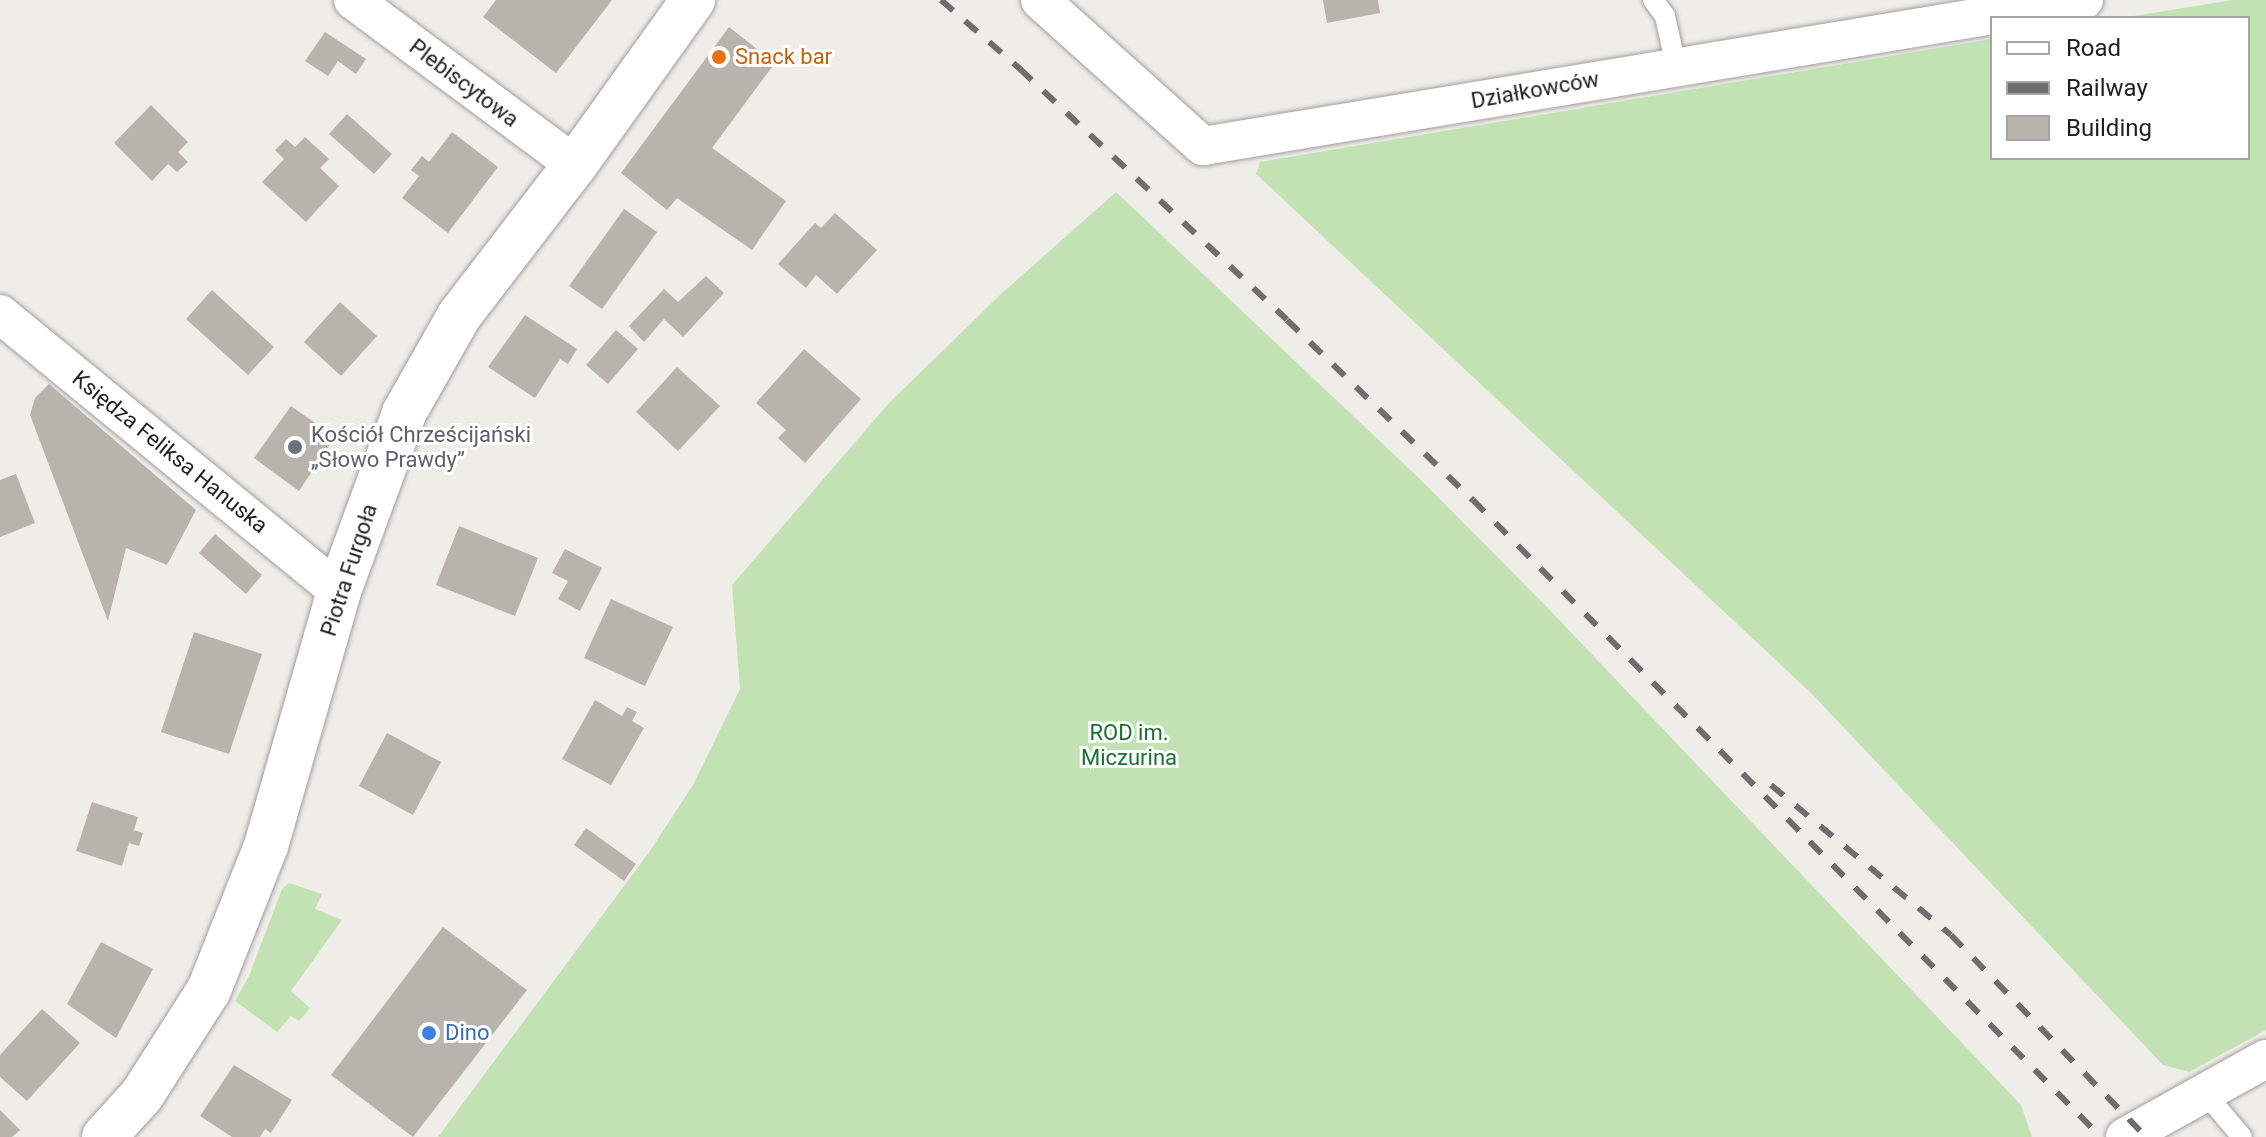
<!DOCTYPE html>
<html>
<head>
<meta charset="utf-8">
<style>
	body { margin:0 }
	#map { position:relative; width:2266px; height:1137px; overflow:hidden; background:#efede7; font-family:Roboto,sans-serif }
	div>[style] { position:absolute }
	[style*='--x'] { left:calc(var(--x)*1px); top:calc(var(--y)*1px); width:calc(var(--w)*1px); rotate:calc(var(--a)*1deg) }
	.grass>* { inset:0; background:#c3e2b3 }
	.building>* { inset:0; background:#b8b3ad }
	.roads { filter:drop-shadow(0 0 2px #a0a0a0) drop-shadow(0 0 2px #a0a0a0) }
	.service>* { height:20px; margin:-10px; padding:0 10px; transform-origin:10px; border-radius:10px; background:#fff }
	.minor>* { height:38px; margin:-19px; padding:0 19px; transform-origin:19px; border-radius:19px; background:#fff }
	.tertiary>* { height:44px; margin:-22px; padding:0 22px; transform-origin:22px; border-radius:22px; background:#fff }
	.rail>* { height:6px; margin-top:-3px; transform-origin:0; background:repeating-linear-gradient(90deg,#6d6d6d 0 16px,transparent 0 32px) }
	.dots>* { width:22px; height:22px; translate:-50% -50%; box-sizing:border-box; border:4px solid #fff; border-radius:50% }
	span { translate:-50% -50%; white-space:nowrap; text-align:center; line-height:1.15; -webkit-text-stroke:6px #fff; paint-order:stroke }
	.food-label { font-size:22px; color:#c56008 }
	.left { translate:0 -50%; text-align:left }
	.street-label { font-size:22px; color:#1f1f1f }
	.worship-label { font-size:22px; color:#5b616d }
	.park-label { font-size:22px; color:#19712f }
	.shop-label { font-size:22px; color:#366cbe }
	.legend { position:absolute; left:1990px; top:16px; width:260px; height:144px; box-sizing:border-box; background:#fff; border:2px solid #a5a5a5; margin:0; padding:10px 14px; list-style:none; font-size:24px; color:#1f1f1f }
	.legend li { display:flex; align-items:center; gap:16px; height:40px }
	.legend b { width:40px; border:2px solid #a5a5a5 }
</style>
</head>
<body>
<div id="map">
	<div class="grass">
		<div style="clip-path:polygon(2233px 0,2266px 0,2266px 1030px,2189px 1072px,2163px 1065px,1812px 694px,1256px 174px,1260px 162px,1992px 39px,1992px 158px,2248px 158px,2248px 18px,2121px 18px)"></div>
		<div style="clip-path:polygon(1116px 192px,1420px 479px,1542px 602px,2021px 1105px,2032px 1137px,438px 1137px,650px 851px,693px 785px,740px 689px,732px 585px,889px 403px,1001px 294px)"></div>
		<div style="clip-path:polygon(289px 883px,322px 894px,315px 909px,342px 920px,291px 991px,310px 1008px,299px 1021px,291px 1016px,277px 1032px,235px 1001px,249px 976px,282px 889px)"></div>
	</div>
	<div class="building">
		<div style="clip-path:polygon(496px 0,612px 0,556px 73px,483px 17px)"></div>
		<div style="clip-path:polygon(1323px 0,1378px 0,1380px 13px,1327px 23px)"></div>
		<div style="clip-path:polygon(729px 27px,775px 63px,712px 148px,786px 201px,752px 250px,677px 198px,667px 210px,621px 173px)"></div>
		<div style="clip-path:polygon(325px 32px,366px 59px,356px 74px,338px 61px,328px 76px,305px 61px)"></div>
		<div style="clip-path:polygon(151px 105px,188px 142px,178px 152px,188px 162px,177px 172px,168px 164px,152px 181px,114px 143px)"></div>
		<div style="clip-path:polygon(347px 114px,392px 154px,374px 174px,329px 134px)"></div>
		<div style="clip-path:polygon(452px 132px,498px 167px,448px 233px,402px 198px,419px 176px,411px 170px,422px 156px,429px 162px)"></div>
		<div style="clip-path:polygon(305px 137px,329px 159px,320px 168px,339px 186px,306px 222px,262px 182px,284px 159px,275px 150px,286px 139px,295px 147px)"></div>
		<div style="clip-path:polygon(624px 209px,657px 232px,602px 309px,569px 286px)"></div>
		<div style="clip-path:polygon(835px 213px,877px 250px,837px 294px,816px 275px,806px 288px,778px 264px,815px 223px,821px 228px)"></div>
		<div style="clip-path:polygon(706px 276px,724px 293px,683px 337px,664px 319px,644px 342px,629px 326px,664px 289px,678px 302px)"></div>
		<div style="clip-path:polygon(212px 290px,274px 347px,248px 375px,186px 319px)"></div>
		<div style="clip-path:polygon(340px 302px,377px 336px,341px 376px,304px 342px)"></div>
		<div style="clip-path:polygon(525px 315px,577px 349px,568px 364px,560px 359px,535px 398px,488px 367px)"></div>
		<div style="clip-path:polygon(616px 330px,638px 349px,608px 384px,586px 365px)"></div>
		<div style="clip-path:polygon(804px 349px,861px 399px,805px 463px,778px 438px,786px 430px,756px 403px)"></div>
		<div style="clip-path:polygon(677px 367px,720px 406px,678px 451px,636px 412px)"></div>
		<div style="clip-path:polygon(49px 384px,196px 510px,167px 565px,126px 548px,108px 621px,30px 415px,35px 398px)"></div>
		<div style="clip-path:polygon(291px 406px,335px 437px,299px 491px,254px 458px)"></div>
		<div style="clip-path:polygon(16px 474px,35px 523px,0 537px,0 480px)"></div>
		<div style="clip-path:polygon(459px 526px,538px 558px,515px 616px,436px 585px)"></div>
		<div style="clip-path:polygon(215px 534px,262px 575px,246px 594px,199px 553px)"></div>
		<div style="clip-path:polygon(565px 549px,602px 568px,580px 611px,558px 599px,568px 581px,552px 573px)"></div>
		<div style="clip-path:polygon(611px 599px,673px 627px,645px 686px,584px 658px)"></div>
		<div style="clip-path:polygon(194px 632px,262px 654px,229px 754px,161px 732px)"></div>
		<div style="clip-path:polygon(595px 700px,622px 716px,627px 707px,637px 712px,632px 721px,644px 728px,611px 785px,562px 759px)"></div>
		<div style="clip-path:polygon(387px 733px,441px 762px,413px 815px,359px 786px)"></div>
		<div style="clip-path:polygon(92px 802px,138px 817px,134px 830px,143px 833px,139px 846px,129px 843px,122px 866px,76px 851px)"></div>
		<div style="clip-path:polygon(586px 828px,636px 864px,624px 881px,574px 845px)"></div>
		<div style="clip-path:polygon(443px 927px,527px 990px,413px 1137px,331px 1075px)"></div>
		<div style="clip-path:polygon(101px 942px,153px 969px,116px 1038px,67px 1004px)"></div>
		<div style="clip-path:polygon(42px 1009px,80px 1043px,27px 1101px,0 1077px,0 1055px)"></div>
		<div style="clip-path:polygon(234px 1065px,292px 1100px,271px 1133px,265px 1129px,260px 1137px,232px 1137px,200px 1116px)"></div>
		<div style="clip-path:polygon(0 1110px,20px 1130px,12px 1137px,0 1137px)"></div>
	</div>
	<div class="roads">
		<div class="service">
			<div style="--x:1653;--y:0;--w:20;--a:53"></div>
			<div style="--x:1665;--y:16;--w:51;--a:77.6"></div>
			<div style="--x:2205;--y:1093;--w:57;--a:49.9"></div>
		</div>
		<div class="minor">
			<div style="--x:353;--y:0;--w:277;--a:36.6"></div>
			<div style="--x:1040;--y:0;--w:219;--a:41.9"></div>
			<div style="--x:1203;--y:146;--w:893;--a:-9.41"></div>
			<div style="--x:0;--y:314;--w:438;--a:39.3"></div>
			<div style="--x:2125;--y:1137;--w:161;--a:-29"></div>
		</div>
		<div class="tertiary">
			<div style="--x:104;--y:1137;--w:57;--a:-47.9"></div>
			<div style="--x:142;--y:1095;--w:125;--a:-57.5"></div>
			<div style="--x:209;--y:990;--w:155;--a:-68.4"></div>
			<div style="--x:266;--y:846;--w:265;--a:-74"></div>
			<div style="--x:339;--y:591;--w:189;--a:-69.9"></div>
			<div style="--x:404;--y:413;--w:112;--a:-60.4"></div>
			<div style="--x:459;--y:316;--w:190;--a:-52.5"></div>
			<div style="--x:575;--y:165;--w:203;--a:-54.4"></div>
		</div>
	</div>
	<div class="rail">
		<div style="--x:941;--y:0;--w:105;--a:41.1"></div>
		<div style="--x:1020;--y:69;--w:366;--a:43.2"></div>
		<div style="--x:1287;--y:320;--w:259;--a:44.1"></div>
		<div style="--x:1473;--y:500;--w:895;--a:45.41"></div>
		<div style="--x:1771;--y:785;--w:234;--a:39.8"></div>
		<div style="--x:1951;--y:935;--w:281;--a:46"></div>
	</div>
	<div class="dots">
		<div style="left:719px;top:57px;background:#e8710a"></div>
		<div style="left:295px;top:447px;background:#6b7280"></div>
		<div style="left:429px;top:1033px;background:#3f7fe0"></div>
	</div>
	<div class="food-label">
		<span class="left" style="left:735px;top:57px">Snack bar</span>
	</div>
	<div class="street-label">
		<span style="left:464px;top:83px;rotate:37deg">Plebiscytowa</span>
		<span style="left:1535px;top:90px;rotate:-10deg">Działkowców</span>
		<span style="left:170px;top:452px;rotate:39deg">Księdza Feliksa Hanuska</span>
		<span style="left:349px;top:570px;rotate:-72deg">Piotra Furgoła</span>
	</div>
	<div class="worship-label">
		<span class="left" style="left:311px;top:447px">Kościół Chrześcijański<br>„Słowo Prawdy”</span>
	</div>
	<div class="park-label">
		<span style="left:1129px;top:745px">ROD im.<br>Miczurina</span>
	</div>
	<div class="shop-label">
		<span class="left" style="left:445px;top:1033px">Dino</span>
	</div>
	<ul class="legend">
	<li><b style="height:10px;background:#fff"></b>Road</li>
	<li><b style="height:10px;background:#6d6d6d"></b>Railway</li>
	<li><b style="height:22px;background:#b8b3ad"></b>Building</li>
	</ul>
</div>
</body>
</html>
